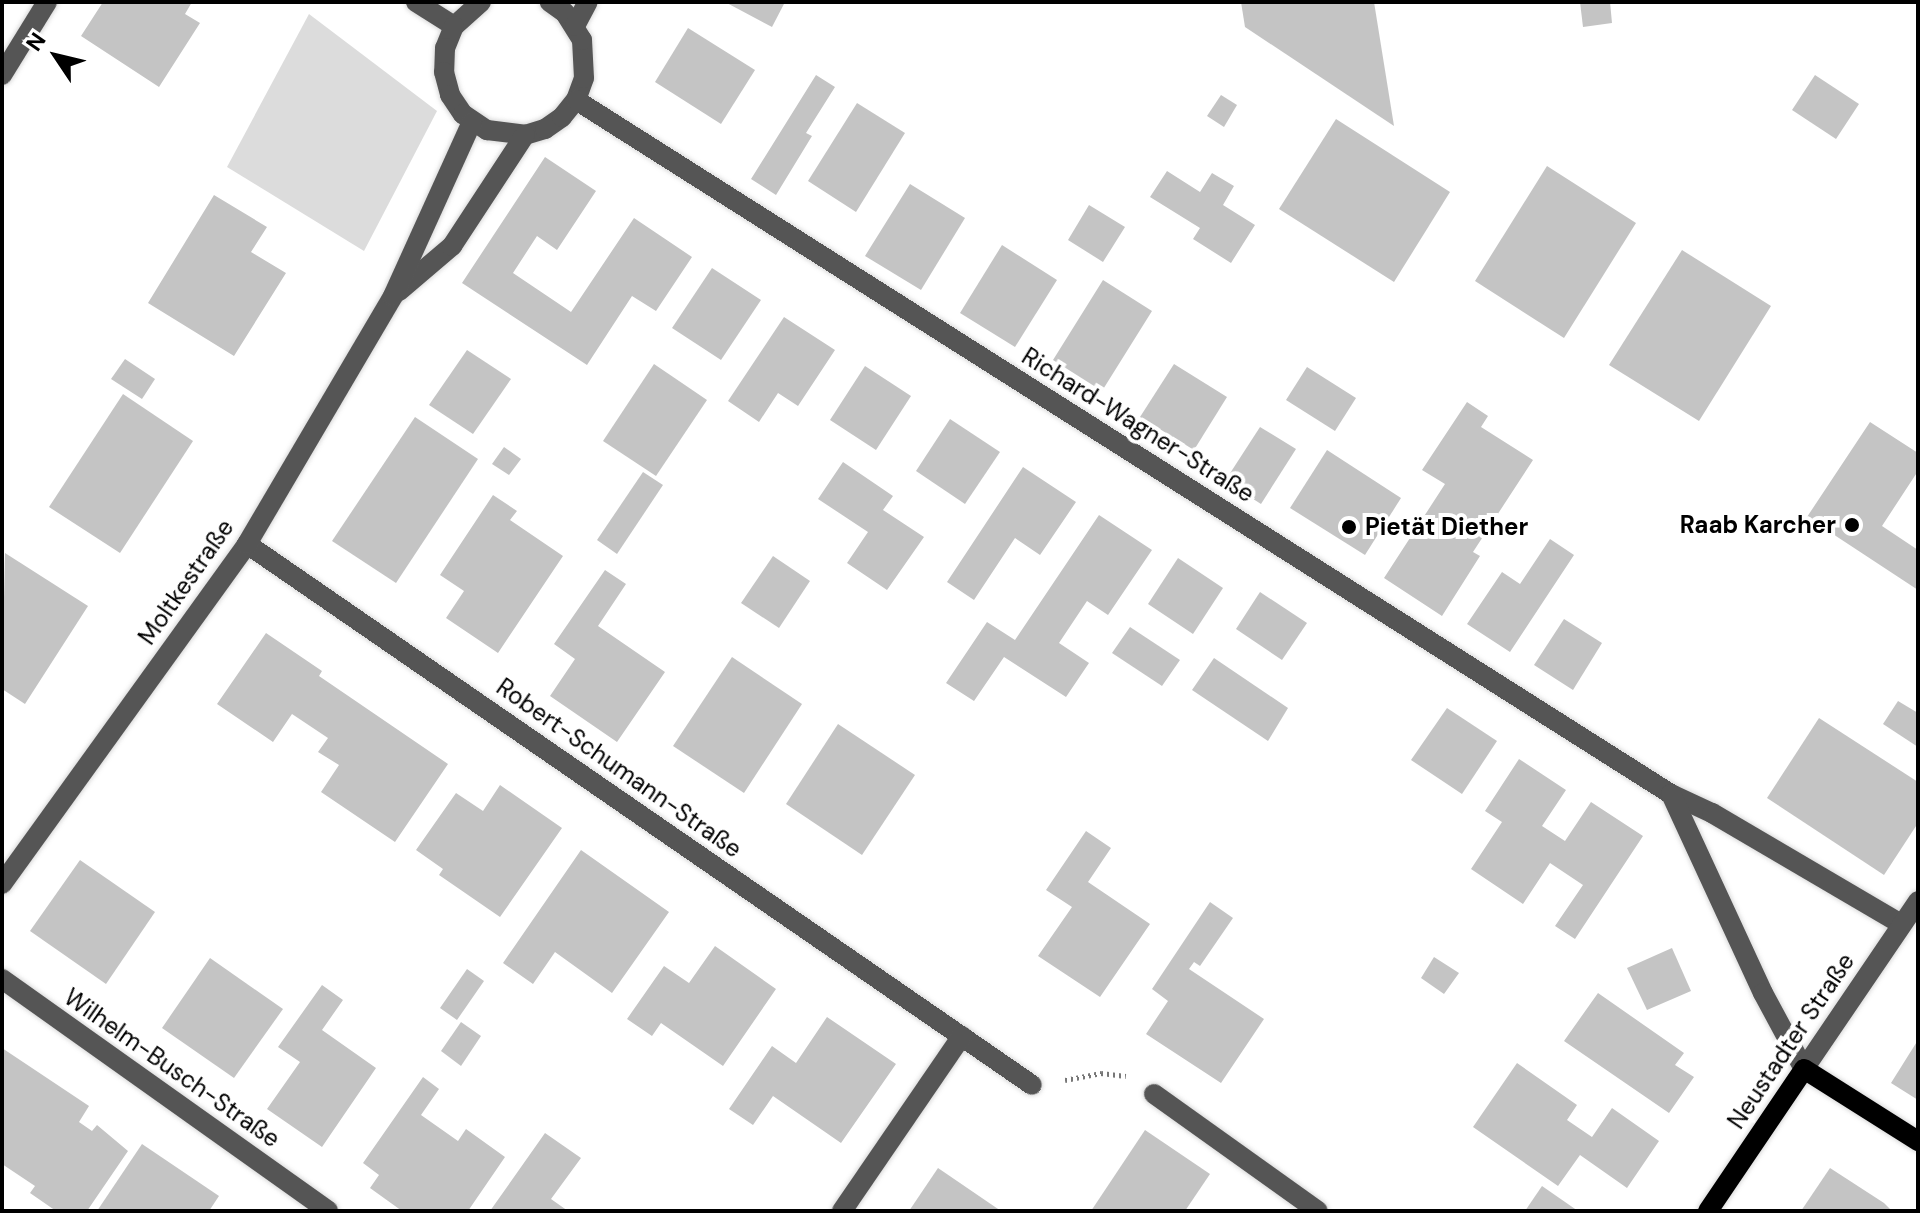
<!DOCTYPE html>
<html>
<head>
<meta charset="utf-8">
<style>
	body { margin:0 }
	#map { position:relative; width:1920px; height:1213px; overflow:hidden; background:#fff; font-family:"DM Sans",sans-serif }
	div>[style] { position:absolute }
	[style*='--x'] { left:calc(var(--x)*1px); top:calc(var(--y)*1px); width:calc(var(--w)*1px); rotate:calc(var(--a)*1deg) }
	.green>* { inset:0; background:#dcdcdc }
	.building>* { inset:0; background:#c4c4c4 }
	.path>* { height:5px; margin-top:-2.5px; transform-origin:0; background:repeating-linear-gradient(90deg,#777 0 2px,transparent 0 6px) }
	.roads { filter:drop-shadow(0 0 2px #dbdbdb) drop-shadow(0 0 2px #dbdbdb) }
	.minor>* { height:20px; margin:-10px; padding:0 10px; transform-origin:10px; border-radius:10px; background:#555 }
	.major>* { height:20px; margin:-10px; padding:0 10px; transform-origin:10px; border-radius:10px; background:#000 }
	.dots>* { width:22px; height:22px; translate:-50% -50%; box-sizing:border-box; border:4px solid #fff; border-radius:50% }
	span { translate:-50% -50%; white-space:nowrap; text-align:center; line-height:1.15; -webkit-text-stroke:8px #fff; paint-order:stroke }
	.street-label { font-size:24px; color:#000 }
	.poi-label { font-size:24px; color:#000; font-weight:700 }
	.right { translate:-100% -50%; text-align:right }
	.left { translate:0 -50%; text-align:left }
	.frame { position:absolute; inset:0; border:4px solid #000; pointer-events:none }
	.north { position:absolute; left:16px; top:16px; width:80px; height:80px; -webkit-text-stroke:6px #fff; paint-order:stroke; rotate:305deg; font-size:22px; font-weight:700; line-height:32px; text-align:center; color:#000 }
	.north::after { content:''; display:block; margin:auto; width:28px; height:36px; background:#000; clip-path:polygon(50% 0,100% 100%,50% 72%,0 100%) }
</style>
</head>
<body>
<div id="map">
	<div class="green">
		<div style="clip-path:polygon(309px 14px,437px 111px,364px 251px,227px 167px)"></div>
	</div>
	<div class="building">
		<div style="clip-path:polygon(103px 2px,192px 2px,185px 14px,200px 23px,159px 87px,81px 36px)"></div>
		<div style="clip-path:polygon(725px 2px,785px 2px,772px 27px)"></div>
		<div style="clip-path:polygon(1241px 2px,1374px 2px,1394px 126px,1245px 27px)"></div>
		<div style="clip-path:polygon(1580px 2px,1610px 2px,1612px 23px,1583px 27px)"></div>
		<div style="clip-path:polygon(688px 28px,755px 70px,721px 124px,655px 82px)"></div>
		<div style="clip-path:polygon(816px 75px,835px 87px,806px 133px,812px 136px,776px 195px,751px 179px)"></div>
		<div style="clip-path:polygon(1815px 75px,1859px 104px,1836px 139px,1792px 110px)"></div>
		<div style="clip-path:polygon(1221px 95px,1237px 105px,1224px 127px,1207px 116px)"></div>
		<div style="clip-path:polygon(857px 103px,905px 133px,856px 212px,808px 181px)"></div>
		<div style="clip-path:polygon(1336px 119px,1450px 192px,1394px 282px,1279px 209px)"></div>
		<div style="clip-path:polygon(545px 157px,596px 191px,557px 250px,537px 236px,513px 273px,571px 312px,634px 218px,692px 257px,656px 311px,632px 296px,587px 365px,462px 283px)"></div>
		<div style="clip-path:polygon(1547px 166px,1636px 223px,1564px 338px,1475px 281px)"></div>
		<div style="clip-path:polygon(1167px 171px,1200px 192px,1212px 173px,1234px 186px,1223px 205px,1255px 225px,1231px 263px,1193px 239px,1200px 228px,1150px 197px)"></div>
		<div style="clip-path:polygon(910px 184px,965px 218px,921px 290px,865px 256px)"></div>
		<div style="clip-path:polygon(214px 195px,267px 227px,251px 252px,286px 273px,234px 356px,148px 303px)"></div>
		<div style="clip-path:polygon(1089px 205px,1125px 227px,1103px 262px,1068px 240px)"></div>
		<div style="clip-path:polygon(1002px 245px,1057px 280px,1015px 347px,960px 313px)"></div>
		<div style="clip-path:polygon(1682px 250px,1771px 306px,1699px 421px,1609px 365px)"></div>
		<div style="clip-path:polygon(712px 268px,761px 300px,721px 360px,672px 328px)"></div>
		<div style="clip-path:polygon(1103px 280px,1152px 311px,1102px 391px,1053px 360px)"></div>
		<div style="clip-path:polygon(784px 317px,835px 350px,798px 406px,778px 393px,759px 422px,728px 401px)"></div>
		<div style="clip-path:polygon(467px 350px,511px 379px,473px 434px,429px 405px)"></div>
		<div style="clip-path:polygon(125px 359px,155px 379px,142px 399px,111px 379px)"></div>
		<div style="clip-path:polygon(654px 364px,707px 400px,656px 476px,603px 441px)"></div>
		<div style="clip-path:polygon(1174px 364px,1227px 397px,1194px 450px,1140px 417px)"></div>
		<div style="clip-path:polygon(865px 366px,911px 396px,876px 450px,830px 420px)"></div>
		<div style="clip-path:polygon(1307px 367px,1356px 398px,1335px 431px,1286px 400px)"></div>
		<div style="clip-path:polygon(123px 394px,193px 441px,120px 553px,49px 507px)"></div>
		<div style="clip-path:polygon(1467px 402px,1488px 416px,1481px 427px,1533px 460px,1473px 552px,1480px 556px,1442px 616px,1384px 578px,1445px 484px,1422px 470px)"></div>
		<div style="clip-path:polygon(415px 417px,478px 459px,396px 583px,332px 541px)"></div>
		<div style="clip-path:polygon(950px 419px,1000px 452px,965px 504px,916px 471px)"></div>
		<div style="clip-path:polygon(1870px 422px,1918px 453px,1918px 471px,1882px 526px,1918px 550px,1918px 590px,1807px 517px)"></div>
		<div style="clip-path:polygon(1260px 427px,1296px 449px,1261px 504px,1225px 481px)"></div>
		<div style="clip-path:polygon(504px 447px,521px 459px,509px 475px,492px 464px)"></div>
		<div style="clip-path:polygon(1327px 450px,1401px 498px,1365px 555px,1290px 508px)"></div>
		<div style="clip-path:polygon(843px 462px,893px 496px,883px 510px,924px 537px,887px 590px,847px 563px,868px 532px,818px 499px)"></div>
		<div style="clip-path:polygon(1023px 467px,1076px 502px,1040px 555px,1015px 538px,974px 600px,947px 582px)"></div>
		<div style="clip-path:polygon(643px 472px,663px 485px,617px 554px,597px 540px)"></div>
		<div style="clip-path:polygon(493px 495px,517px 511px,510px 520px,563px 556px,498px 653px,446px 618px,464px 591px,440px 575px)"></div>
		<div style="clip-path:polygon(1099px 515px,1152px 550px,1108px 615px,1087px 601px,1059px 643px,1089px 663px,1066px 697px,1004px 657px,974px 701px,946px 683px,987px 622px,1015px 640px)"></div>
		<div style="clip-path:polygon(1550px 539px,1574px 555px,1510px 652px,1467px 624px,1502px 572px,1520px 584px)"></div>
		<div style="clip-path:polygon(5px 553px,88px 606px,25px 704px,2px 689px)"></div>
		<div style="clip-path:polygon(773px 556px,810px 581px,779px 628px,741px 603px)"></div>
		<div style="clip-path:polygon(1178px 558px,1223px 588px,1193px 634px,1148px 604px)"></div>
		<div style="clip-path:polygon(605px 570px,626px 584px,598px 626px,665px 672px,617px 742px,550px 696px,575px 659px,554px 644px)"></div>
		<div style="clip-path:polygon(1260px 592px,1307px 623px,1282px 660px,1236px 629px)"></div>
		<div style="clip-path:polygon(1564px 619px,1602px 643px,1573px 690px,1534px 665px)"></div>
		<div style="clip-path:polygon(1130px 627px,1180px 660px,1162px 686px,1112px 653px)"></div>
		<div style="clip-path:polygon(266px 633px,322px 671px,319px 676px,448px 764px,395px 842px,321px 792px,339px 765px,318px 752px,328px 738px,292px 714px,273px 742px,217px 704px)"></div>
		<div style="clip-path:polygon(732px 657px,802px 704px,744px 793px,673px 746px)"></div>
		<div style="clip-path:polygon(1214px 658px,1288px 708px,1268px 741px,1192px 690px)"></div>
		<div style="clip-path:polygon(1898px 701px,1918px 713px,1918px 747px,1883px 724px)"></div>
		<div style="clip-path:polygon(1447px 708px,1497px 741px,1462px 794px,1411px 760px)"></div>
		<div style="clip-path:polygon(1819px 718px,1918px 782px,1918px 823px,1884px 875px,1767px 798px)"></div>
		<div style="clip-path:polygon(838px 724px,915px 775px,862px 855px,786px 804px)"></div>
		<div style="clip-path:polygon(1519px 759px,1566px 790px,1542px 826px,1565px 841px,1591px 802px,1643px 836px,1575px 939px,1555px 926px,1583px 885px,1550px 863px,1523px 904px,1471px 869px,1502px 822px,1485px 811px)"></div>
		<div style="clip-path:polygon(500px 785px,562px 828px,500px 917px,439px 875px,443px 869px,416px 850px,456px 793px,483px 811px)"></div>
		<div style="clip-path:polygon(1086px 831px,1111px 848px,1088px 882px,1150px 924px,1100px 997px,1038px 956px,1072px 907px,1046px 890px)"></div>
		<div style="clip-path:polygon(581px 850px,669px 912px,612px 993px,555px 952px,533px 984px,503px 963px)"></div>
		<div style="clip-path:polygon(80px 860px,155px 912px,106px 984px,30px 931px)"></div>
		<div style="clip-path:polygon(1210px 902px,1233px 918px,1200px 966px,1194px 962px,1189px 969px,1264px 1019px,1221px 1083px,1146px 1034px,1168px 1001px,1152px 989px)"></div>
		<div style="clip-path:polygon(715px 946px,776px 989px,723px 1066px,661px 1023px,652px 1036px,627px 1019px,664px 966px,689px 983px)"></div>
		<div style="clip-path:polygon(1672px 948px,1691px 991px,1647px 1010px,1627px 968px)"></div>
		<div style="clip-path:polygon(1434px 957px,1459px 973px,1444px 994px,1421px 978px)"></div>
		<div style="clip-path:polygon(210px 958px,283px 1009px,234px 1078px,162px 1028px)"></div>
		<div style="clip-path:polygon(467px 969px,484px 981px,457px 1020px,440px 1008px)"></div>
		<div style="clip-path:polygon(322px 985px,343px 1000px,322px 1030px,376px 1068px,322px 1147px,267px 1109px,300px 1062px,278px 1047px)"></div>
		<div style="clip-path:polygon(1598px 993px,1684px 1053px,1675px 1065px,1694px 1077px,1669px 1113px,1564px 1041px)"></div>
		<div style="clip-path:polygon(827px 1017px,896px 1064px,841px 1143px,773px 1096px,753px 1125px,729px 1109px,772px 1046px,796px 1063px)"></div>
		<div style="clip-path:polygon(461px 1022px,481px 1036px,461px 1066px,441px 1051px)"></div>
		<div style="clip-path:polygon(1918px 1040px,1918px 1100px,1891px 1083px)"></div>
		<div style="clip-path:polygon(2px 1048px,89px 1106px,79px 1122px,92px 1131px,97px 1125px,128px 1151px,87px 1211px,56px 1211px,30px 1193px,35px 1186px,2px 1164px)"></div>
		<div style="clip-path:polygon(1517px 1063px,1577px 1105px,1567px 1120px,1592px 1137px,1612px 1108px,1659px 1141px,1627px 1188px,1580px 1155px,1558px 1186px,1473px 1127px)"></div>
		<div style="clip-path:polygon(423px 1077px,439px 1089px,421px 1115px,458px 1141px,466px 1129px,505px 1157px,468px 1211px,402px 1211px,370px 1188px,379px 1175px,363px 1163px)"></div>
		<div style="clip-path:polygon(1145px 1130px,1210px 1174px,1185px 1211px,1091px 1211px)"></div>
		<div style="clip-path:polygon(545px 1133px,581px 1158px,551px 1199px,568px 1211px,490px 1211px)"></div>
		<div style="clip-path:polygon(142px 1144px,219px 1196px,209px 1211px,97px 1211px)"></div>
		<div style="clip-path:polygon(938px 1168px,1001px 1211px,909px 1211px)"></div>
		<div style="clip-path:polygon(1830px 1168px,1884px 1203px,1892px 1211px,1801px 1211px)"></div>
		<div style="clip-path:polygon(1542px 1186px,1578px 1211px,1525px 1211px)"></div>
	</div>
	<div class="path">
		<div style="--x:1065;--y:1080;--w:37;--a:-11"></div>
		<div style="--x:1101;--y:1073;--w:25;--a:7"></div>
	</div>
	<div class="roads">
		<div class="minor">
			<div style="--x:416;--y:2;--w:45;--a:32.3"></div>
			<div style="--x:481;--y:2;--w:36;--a:138"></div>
			<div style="--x:454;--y:26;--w:24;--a:112"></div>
			<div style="--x:445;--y:48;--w:24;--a:92"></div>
			<div style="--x:444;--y:72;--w:24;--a:75"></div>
			<div style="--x:450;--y:95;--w:23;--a:56"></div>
			<div style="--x:463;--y:114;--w:29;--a:34"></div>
			<div style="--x:487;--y:130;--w:38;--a:7"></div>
			<div style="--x:525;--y:135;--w:21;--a:-17"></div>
			<div style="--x:545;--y:129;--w:21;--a:-35"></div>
			<div style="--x:562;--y:117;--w:22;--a:-51"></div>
			<div style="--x:576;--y:100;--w:23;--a:-70"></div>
			<div style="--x:584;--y:78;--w:38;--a:-93"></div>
			<div style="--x:582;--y:40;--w:32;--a:-122"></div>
			<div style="--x:565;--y:13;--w:19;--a:-144"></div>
			<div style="--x:575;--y:26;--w:27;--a:-62"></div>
			<div style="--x:2;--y:75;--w:86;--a:-58.3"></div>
			<div style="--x:576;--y:100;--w:1296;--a:32.37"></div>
			<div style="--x:1671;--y:794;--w:45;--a:24.9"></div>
			<div style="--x:1712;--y:813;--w:219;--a:30.4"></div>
			<div style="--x:399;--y:291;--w:70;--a:-40.3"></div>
			<div style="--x:452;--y:246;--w:133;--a:-56.7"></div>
			<div style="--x:247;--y:544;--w:953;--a:34.57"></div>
			<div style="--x:1671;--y:794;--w:219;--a:65.2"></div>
			<div style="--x:1763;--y:993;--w:86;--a:61.7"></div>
			<div style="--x:1804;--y:1069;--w:203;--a:-55.8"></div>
			<div style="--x:2;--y:884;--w:419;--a:-54.2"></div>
			<div style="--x:247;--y:544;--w:288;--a:-59.5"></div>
			<div style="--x:393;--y:296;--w:191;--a:-65.6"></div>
			<div style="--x:2;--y:979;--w:400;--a:35.4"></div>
			<div style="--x:1154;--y:1094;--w:201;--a:35.5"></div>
			<div style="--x:842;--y:1211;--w:212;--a:-55.6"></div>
		</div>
		<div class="major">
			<div style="--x:1708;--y:1211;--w:171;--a:-55.9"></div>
			<div style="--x:1804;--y:1069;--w:135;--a:32.3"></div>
		</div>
	</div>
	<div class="dots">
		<div style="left:1852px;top:525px;background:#000"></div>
		<div style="left:1349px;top:527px;background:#000"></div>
	</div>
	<div class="street-label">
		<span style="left:1138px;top:425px;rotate:32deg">Richard-Wagner-Straße</span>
		<span style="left:186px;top:582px;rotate:-55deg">Moltkestraße</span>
		<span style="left:619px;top:768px;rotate:35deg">Robert-Schumann-Straße</span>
		<span style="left:1791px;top:1041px;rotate:-56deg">Neustadter Straße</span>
		<span style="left:172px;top:1068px;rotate:35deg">Wilhelm-Busch-Straße</span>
	</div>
	<div class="poi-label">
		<span class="right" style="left:1836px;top:525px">Raab Karcher</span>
		<span class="left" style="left:1365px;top:527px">Pietät Diether</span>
	</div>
	<div class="frame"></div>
	<div class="north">N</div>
</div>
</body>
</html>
